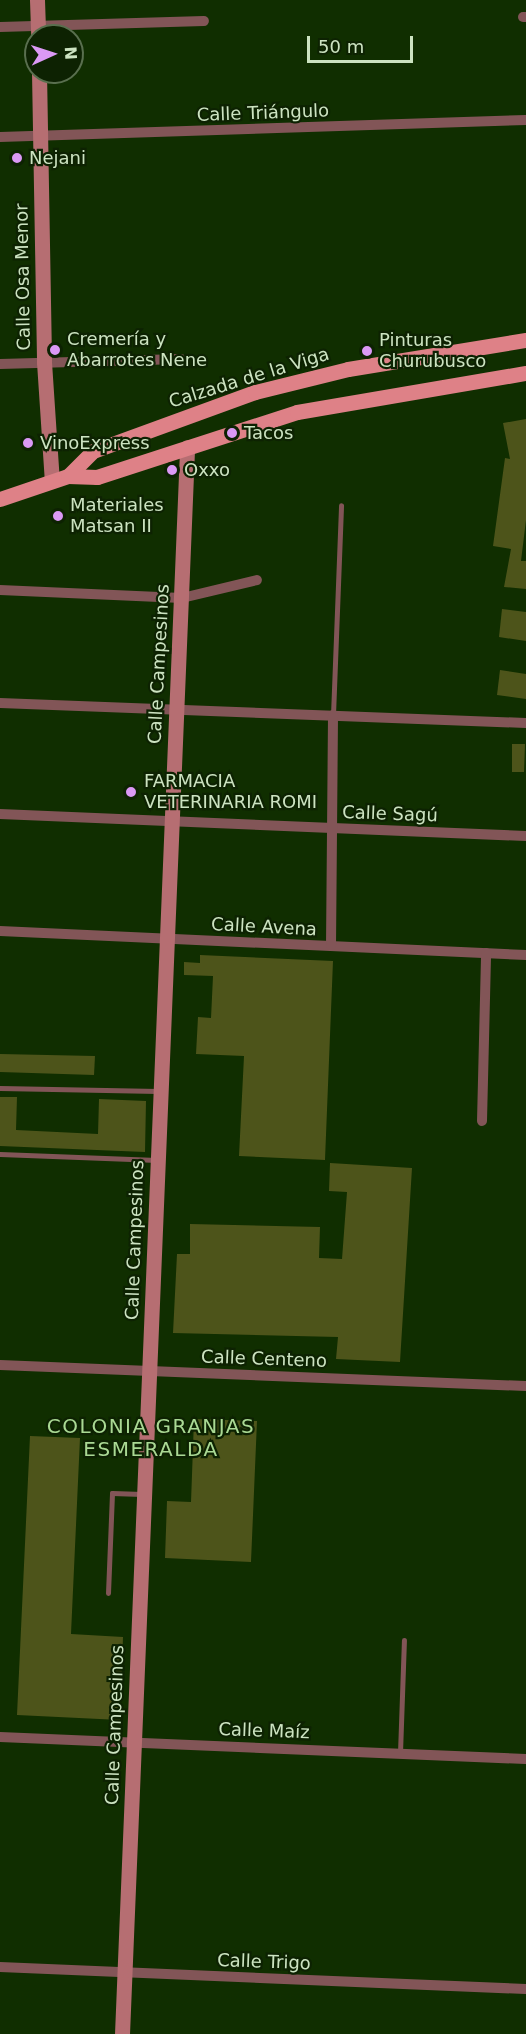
<!DOCTYPE html>
<html>
<head>
<meta charset="utf-8">
<style>
	body { margin:0 }
	#map { position:relative; width:526px; height:2034px; overflow:hidden; background:#102e00; font-family:"DejaVu Sans",sans-serif }
	div>[style] { position:absolute }
	[style*='--x'] { left:calc(var(--x)*1px); top:calc(var(--y)*1px); width:calc(var(--w)*1px); rotate:calc(var(--a)*1deg) }
	.building>* { inset:0; background:#4d541a }
	.lane>* { height:5px; margin:-2.5px; padding:0 2.5px; transform-origin:2.5px; border-radius:2.5px; background:#825557 }
	.street>* { height:10px; margin:-5px; padding:0 5px; transform-origin:5px; border-radius:5px; background:#825557 }
	.secondary>* { height:15px; margin:-7.5px; padding:0 7.5px; transform-origin:7.5px; border-radius:7.5px; background:#b66e72 }
	.primary>* { height:15px; margin:-7.5px; padding:0 7.5px; transform-origin:7.5px; border-radius:7.5px; background:#de8187 }
	.dots>* { width:16px; height:16px; translate:-50% -50%; box-sizing:border-box; border:3px solid #0d2202; border-radius:50% }
	span { translate:-50% -50%; white-space:nowrap; text-align:center; line-height:1.15; -webkit-text-stroke:4.5px #0d2202; paint-order:stroke }
	.street-label { font-size:18px; color:#cce3c1 }
	.poi-label { font-size:18px; color:#cce3c1 }
	.left { translate:0 -50%; text-align:left }
	.neighbourhood-label { font-size:20px; color:#aad994; letter-spacing:1.5px }
	.north { position:absolute; left:24px; top:24px; width:60px; height:60px; box-sizing:border-box; background:#0d2202; border:2px solid #596f4e; border-radius:50%; rotate:87deg; font-size:16px; font-weight:700; line-height:24px; text-align:center; color:#cce3c1 }
	.north::after { content:''; display:block; margin:auto; width:21px; height:27px; background:#db99f5; clip-path:polygon(50% 0,100% 100%,50% 72%,0 100%) }
	.scale { position:absolute; left:307px; top:36px; width:106px; height:27px; box-sizing:border-box; border:3px solid #cce3c1; border-top:0; padding-left:8px; font-size:18px; line-height:21px; white-space:nowrap; color:#cce3c1; -webkit-text-stroke:4px #0d2202; paint-order:stroke }
</style>
</head>
<body>
<div id="map">
	<div class="building">
		<div style="clip-path:polygon(526px 419px,526px 520px,521px 561px,526px 561px,526px 589px,504px 587px,511px 549px,493px 546px,505px 458px,510px 459px,503px 423px)"></div>
		<div style="clip-path:polygon(502px 609px,526px 612px,526px 641px,499px 637px)"></div>
		<div style="clip-path:polygon(500px 670px,526px 674px,526px 699px,497px 695px)"></div>
		<div style="clip-path:polygon(512px 744px,525px 744px,524px 772px,512px 772px)"></div>
		<div style="clip-path:polygon(200px 955px,333px 961px,325px 1160px,239px 1156px,244px 1056px,196px 1054px,198px 1017px,211px 1018px,213px 976px,184px 975px,184px 962px,200px 963px)"></div>
		<div style="clip-path:polygon(0 1054px,95px 1056px,94px 1075px,0 1072px)"></div>
		<div style="clip-path:polygon(0 1097px,17px 1097px,16px 1130px,98px 1134px,99px 1099px,146px 1101px,145px 1152px,0 1146px)"></div>
		<div style="clip-path:polygon(330px 1163px,412px 1168px,400px 1362px,336px 1359px,338px 1337px,173px 1333px,177px 1254px,190px 1254px,190px 1224px,320px 1227px,319px 1258px,342px 1259px,347px 1192px,329px 1191px)"></div>
		<div style="clip-path:polygon(194px 1419px,257px 1421px,251px 1562px,165px 1558px,167px 1501px,191px 1502px)"></div>
		<div style="clip-path:polygon(30px 1436px,80px 1438px,71px 1634px,123px 1637px,120px 1720px,17px 1715px)"></div>
	</div>
	<div class="lane">
		<div style="--x:333;--y:715;--w:210;--a:-87.8"></div>
		<div style="--x:0;--y:1088;--w:158;--a:1.1"></div>
		<div style="--x:0;--y:1154;--w:157;--a:2.2"></div>
		<div style="--x:108;--y:1593;--w:100;--a:-87.7"></div>
		<div style="--x:112;--y:1493;--w:30;--a:2"></div>
		<div style="--x:400;--y:1753;--w:113;--a:-88"></div>
	</div>
	<div class="street">
		<div style="--x:523;--y:17;--w:3;--a:0"></div>
		<div style="--x:0;--y:27;--w:204;--a:-1.7"></div>
		<div style="--x:0;--y:137;--w:526;--a:-1.85"></div>
		<div style="--x:0;--y:364;--w:181;--a:-1.6"></div>
		<div style="--x:0;--y:590;--w:182;--a:2.5"></div>
		<div style="--x:182;--y:598;--w:77;--a:-13.5"></div>
		<div style="--x:0;--y:703;--w:526;--a:2.18"></div>
		<div style="--x:0;--y:814;--w:526;--a:2.4"></div>
		<div style="--x:0;--y:931;--w:527;--a:2.61"></div>
		<div style="--x:331;--y:946;--w:231;--a:-89.5"></div>
		<div style="--x:482;--y:1121;--w:168;--a:-88.6"></div>
		<div style="--x:0;--y:1365;--w:526;--a:2.29"></div>
		<div style="--x:0;--y:1737;--w:526;--a:2.4"></div>
		<div style="--x:0;--y:1967;--w:526;--a:2.4"></div>
	</div>
	<div class="secondary">
		<div style="--x:37;--y:0;--w:36;--a:88"></div>
		<div style="--x:39;--y:72;--w:290;--a:89"></div>
		<div style="--x:44;--y:362;--w:119;--a:86.2"></div>
		<div style="--x:122;--y:2034;--w:1588;--a:-87.65"></div>
	</div>
	<div class="primary">
		<div style="--x:68;--y:476;--w:35;--a:-45"></div>
		<div style="--x:93;--y:451;--w:172;--a:-20"></div>
		<div style="--x:255;--y:392;--w:96;--a:-13.9"></div>
		<div style="--x:348;--y:369;--w:180;--a:-9.3"></div>
		<div style="--x:0;--y:499;--w:72;--a:-18.7"></div>
		<div style="--x:68;--y:476;--w:29;--a:2"></div>
		<div style="--x:97;--y:477;--w:210;--a:-18"></div>
		<div style="--x:297;--y:412;--w:232;--a:-9.7"></div>
	</div>
	<div class="dots">
		<div style="left:17px;top:158px;background:#db99f5"></div>
		<div style="left:55px;top:350px;background:#db99f5"></div>
		<div style="left:367px;top:351px;background:#db99f5"></div>
		<div style="left:232px;top:433px;background:#db99f5"></div>
		<div style="left:28px;top:443px;background:#db99f5"></div>
		<div style="left:172px;top:470px;background:#db99f5"></div>
		<div style="left:58px;top:516px;background:#db99f5"></div>
		<div style="left:131px;top:792px;background:#db99f5"></div>
	</div>
	<div class="street-label">
		<span style="left:263px;top:113px;rotate:-2deg">Calle Triángulo</span>
		<span style="left:23px;top:277px;rotate:-91deg">Calle Osa Menor</span>
		<span style="left:249px;top:378px;rotate:-17deg">Calzada de la Viga</span>
		<span style="left:159px;top:664px;rotate:-87deg">Calle Campesinos</span>
		<span style="left:390px;top:814px;rotate:2deg">Calle Sagú</span>
		<span style="left:264px;top:927px;rotate:3deg">Calle Avena</span>
		<span style="left:135px;top:1240px;rotate:-88deg">Calle Campesinos</span>
		<span style="left:264px;top:1359px;rotate:2deg">Calle Centeno</span>
		<span style="left:115px;top:1725px;rotate:-88deg">Calle Campesinos</span>
		<span style="left:264px;top:1731px;rotate:2deg">Calle Maíz</span>
		<span style="left:264px;top:1962px;rotate:2deg">Calle Trigo</span>
	</div>
	<div class="poi-label">
		<span class="left" style="left:29px;top:158px">Nejani</span>
		<span class="left" style="left:67px;top:350px">Cremería y<br>Abarrotes Nene</span>
		<span class="left" style="left:379px;top:351px">Pinturas<br>Churubusco</span>
		<span class="left" style="left:244px;top:433px">Tacos</span>
		<span class="left" style="left:40px;top:443px">VinoExpress</span>
		<span class="left" style="left:184px;top:470px">Oxxo</span>
		<span class="left" style="left:70px;top:516px">Materiales<br>Matsan II</span>
		<span class="left" style="left:144px;top:792px">FARMACIA<br>VETERINARIA ROMI</span>
	</div>
	<div class="neighbourhood-label">
		<span style="left:151px;top:1438px">COLONIA GRANJAS<br>ESMERALDA</span>
	</div>
	<div class="north">N</div>
	<div class="scale">50 m</div>
</div>
</body>
</html>
